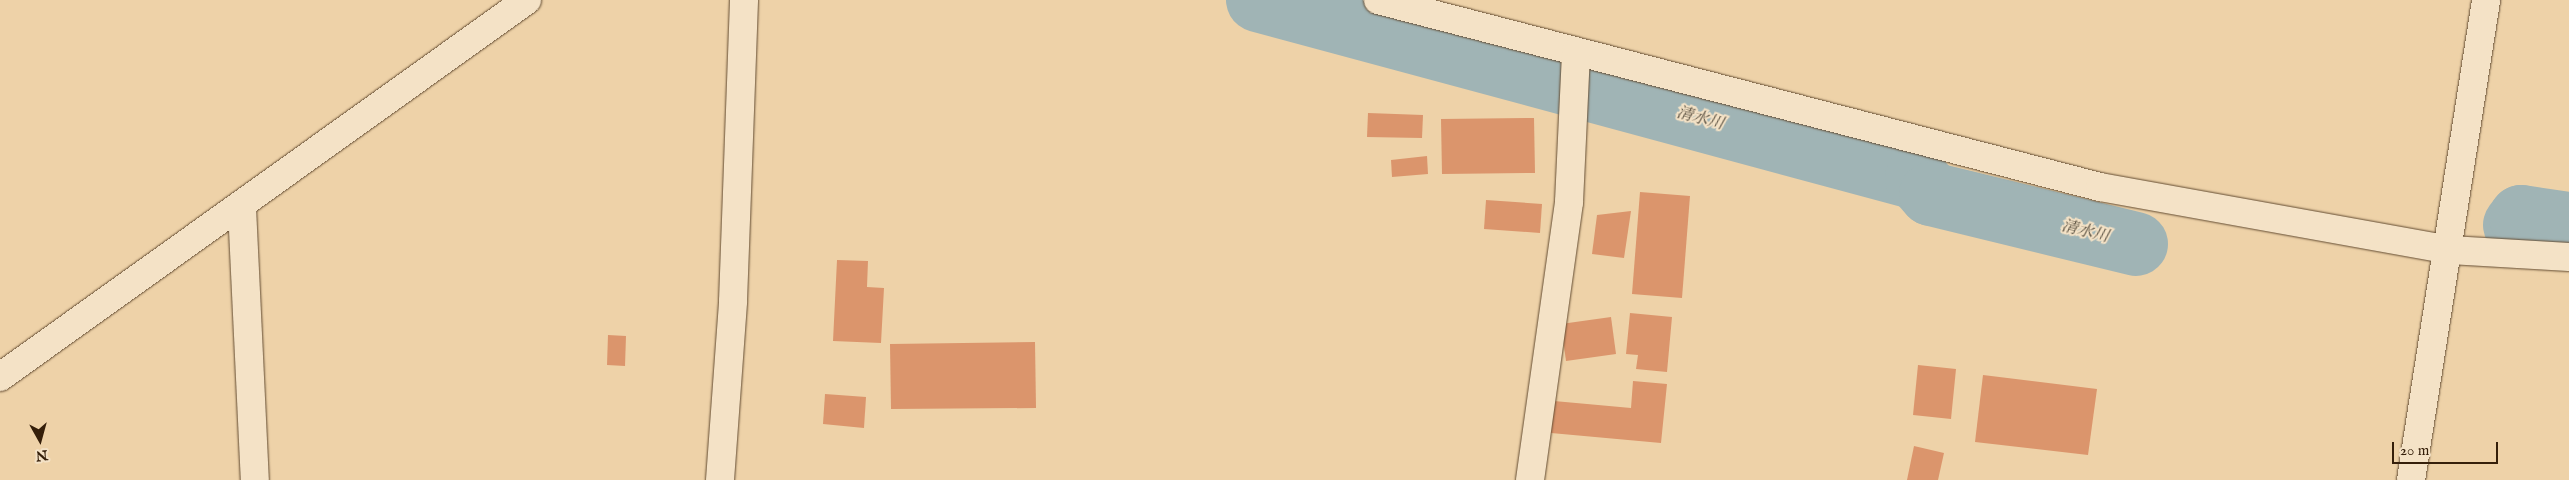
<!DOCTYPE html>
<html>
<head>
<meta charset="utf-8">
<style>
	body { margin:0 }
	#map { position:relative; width:2569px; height:480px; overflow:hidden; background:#eed2a8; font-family:"IM FELL English","Noto Serif JP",serif }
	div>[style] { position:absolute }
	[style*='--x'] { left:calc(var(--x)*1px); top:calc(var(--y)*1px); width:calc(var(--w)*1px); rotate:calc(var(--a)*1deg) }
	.river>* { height:64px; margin:-32px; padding:0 32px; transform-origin:32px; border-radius:32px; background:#a0b4b5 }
	.building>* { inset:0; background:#db956c }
	.roads { filter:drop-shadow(0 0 1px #634c32) drop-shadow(0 0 1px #634c32) }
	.street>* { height:28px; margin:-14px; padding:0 14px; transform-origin:14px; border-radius:14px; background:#f4e2c6 }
	.secondary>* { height:28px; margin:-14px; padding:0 14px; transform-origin:14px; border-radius:14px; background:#f4e2c6 }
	span { translate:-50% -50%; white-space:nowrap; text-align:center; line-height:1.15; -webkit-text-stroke:4px #f4e2c6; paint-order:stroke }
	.water-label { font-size:16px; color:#554c3d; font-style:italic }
	.north { position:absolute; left:15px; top:415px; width:50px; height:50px; -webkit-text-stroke:4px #f4e2c6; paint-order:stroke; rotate:173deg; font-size:14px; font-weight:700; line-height:20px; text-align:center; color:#351f0a }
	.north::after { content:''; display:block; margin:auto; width:18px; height:22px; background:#351f0a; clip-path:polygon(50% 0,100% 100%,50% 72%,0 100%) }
	.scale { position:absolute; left:2392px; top:442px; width:106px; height:22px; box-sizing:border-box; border:2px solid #351f0a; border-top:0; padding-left:6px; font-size:15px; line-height:18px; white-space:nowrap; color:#351f0a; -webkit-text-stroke:4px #f4e2c6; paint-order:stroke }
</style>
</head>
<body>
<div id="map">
	<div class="river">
		<div style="--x:1258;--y:0;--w:683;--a:15.12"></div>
		<div style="--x:1917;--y:178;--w:21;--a:49"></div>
		<div style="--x:1931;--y:194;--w:211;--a:13.7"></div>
		<div style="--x:2515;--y:225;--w:10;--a:-53"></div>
		<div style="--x:2521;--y:217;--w:49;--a:8.3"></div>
	</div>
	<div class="building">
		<div style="clip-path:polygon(1368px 113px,1423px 115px,1422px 138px,1367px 137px)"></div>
		<div style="clip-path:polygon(1534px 118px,1535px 173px,1442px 174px,1441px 119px)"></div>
		<div style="clip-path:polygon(1427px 156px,1428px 174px,1392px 177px,1391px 160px)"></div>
		<div style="clip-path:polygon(1640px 192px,1690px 196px,1682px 298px,1632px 294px)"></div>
		<div style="clip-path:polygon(1486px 200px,1542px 204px,1540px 233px,1484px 229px)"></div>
		<div style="clip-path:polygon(1631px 211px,1624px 258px,1592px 254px,1597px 215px)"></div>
		<div style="clip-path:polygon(837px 260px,868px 261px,867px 287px,884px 288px,881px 343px,833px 341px)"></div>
		<div style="clip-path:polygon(1630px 313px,1672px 317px,1667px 372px,1636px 369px,1638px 355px,1626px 354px)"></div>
		<div style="clip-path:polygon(1611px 317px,1616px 354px,1566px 361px,1561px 324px)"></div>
		<div style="clip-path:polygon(608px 335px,626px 336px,625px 366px,607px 365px)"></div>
		<div style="clip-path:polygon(1035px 342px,1036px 408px,891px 409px,890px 344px)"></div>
		<div style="clip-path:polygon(1918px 365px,1956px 369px,1951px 419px,1913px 415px)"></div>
		<div style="clip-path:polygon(1983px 375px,2097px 389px,2088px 455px,1975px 442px)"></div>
		<div style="clip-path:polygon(1633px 381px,1667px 384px,1661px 443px,1551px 433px,1554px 401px,1631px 408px)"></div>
		<div style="clip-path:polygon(825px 394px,866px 397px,864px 428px,823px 424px)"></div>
		<div style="clip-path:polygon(1914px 446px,1944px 453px,1938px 480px,1907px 480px)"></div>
	</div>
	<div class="roads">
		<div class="street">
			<div style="--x:1378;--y:0;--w:746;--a:14.52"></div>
			<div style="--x:2100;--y:187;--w:356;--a:10.2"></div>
			<div style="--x:242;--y:208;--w:272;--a:87.3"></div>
			<div style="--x:0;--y:377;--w:648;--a:-35.58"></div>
			<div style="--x:720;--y:480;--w:179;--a:-85.8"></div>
			<div style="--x:733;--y:301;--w:301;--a:-87.9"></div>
			<div style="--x:1530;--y:480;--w:281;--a:-82"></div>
			<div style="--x:1569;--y:202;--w:150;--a:-87.3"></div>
		</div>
		<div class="secondary">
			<div style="--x:2450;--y:250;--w:119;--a:3.4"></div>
			<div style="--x:2411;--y:480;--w:486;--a:-81.1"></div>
		</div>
	</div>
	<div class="water-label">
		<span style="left:1700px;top:119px;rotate:15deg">清水川</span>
		<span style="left:2085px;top:232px;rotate:14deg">清水川</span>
	</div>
	<div class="north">N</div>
	<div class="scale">20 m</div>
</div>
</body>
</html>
